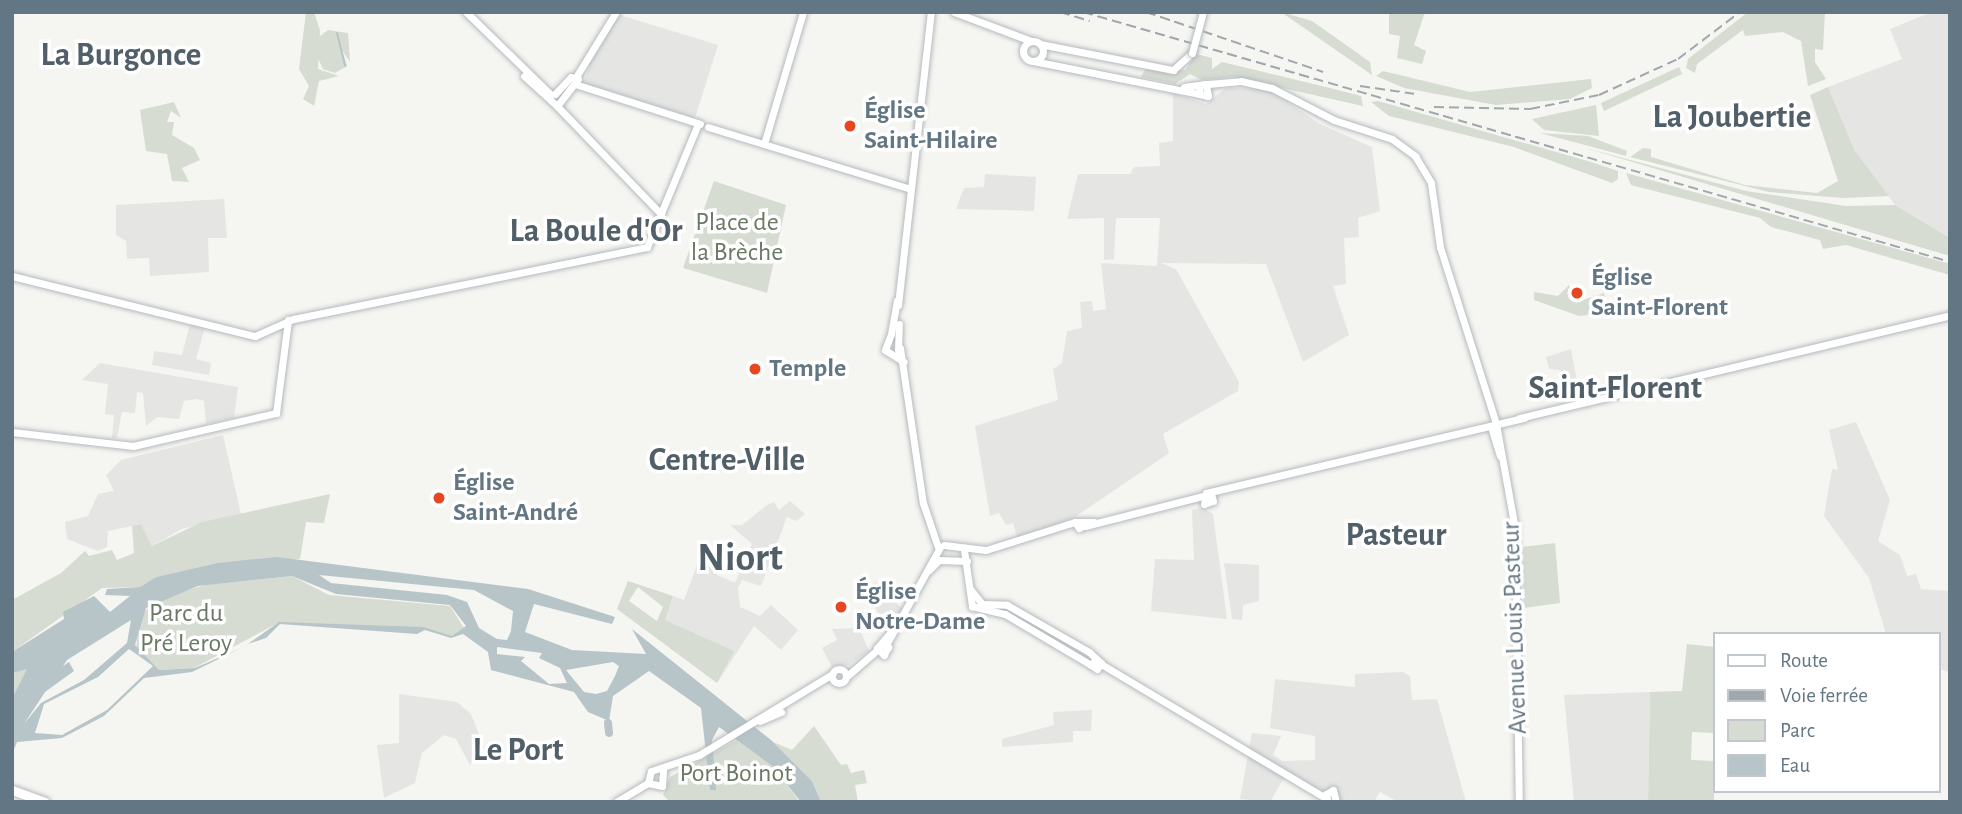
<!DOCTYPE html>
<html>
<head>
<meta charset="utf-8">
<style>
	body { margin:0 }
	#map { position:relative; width:1962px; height:814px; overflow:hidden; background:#f5f5f1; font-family:"Alegreya Sans",sans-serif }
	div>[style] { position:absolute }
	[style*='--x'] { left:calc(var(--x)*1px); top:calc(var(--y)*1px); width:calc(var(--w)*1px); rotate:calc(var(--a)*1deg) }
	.built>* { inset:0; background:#e5e6e4 }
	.green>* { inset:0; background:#d6dcd2 }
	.water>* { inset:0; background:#b7c5c8 }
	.stream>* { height:2px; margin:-1px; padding:0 1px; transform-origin:1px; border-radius:1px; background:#b7c5c8 }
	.river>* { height:8px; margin:-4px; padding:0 4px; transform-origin:4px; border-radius:4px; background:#b7c5c8 }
	.roads { filter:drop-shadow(0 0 2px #b4babe) drop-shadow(0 0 2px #b4babe) }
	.secondary>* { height:7px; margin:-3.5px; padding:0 3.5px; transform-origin:3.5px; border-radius:3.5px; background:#fff }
	.secondary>.ring { margin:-3.5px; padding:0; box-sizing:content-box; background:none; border:7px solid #fff; border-radius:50% }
	.trunk>* { height:9px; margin:-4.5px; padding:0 4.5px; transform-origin:4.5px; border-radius:4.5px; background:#fff }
	.rail>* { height:2px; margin-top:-1px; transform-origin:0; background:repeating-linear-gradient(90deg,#a0a8ad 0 10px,transparent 0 15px) }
	.bridges { filter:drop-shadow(0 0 2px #b4babe) drop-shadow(0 0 2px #b4babe) }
	.secondary-bridge>* { height:7px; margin:-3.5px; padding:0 3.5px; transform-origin:3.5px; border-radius:3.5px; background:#fff }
	.dots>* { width:19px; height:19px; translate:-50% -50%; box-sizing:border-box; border:4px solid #fff; border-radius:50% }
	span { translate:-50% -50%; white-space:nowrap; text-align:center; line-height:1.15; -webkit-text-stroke:7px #fff; paint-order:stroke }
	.poi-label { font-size:26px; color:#637683; font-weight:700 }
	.left { translate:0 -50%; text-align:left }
	.park-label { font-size:26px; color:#687a62 }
	.street-label { font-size:26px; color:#637683 }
	.district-label { font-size:33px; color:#515f68; font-weight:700 }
	.town-label { font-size:40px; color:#515f68; font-weight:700 }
	.frame { position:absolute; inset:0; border:14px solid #637683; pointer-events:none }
	.legend { position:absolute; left:1713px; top:632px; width:228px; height:161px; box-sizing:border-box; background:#fff; border:2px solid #c1c8cd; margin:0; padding:9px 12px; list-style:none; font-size:21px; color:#637683 }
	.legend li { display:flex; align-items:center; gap:14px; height:35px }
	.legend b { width:35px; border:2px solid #c1c8cd }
</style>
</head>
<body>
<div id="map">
	<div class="built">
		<div style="clip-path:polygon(1932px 12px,1950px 12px,1950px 238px,1895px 205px,1855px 151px,1828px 87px,1902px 59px,1890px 29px)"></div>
		<div style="clip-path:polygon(620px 15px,718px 45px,695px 118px,584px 83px,592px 56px)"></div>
		<div style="clip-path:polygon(1226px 88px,1268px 89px,1320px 124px,1372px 147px,1380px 211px,1358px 218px,1359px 237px,1344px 238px,1346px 284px,1333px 286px,1349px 335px,1303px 362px,1266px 264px,1161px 263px,1176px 269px,1239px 382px,1238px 391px,1163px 434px,1169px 453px,1075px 517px,1018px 540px,1013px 523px,1006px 525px,999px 513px,990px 516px,975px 426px,1058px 400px,1053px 369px,1062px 363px,1067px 331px,1082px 328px,1080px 302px,1092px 301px,1093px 311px,1106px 309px,1101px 263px,1157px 266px,1160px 218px,1116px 218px,1114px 259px,1104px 260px,1104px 218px,1067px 219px,1078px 174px,1130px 174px,1134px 167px,1160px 166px,1159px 143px,1173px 141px,1173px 93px,1206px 104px)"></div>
		<div style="clip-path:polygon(985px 174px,1036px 177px,1034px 211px,956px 209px,964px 188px,984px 187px)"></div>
		<div style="clip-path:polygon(224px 199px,227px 238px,208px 238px,209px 272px,150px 276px,149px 258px,127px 259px,126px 241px,116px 235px,116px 205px)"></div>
		<div style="clip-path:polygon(190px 323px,205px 327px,196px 359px,211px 363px,209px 375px,152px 365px,154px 351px,182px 355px)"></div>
		<div style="clip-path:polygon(1571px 349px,1580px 397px,1567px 401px,1560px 370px,1549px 369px,1546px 357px)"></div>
		<div style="clip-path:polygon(100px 363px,238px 387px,234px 418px,206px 424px,204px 401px,197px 399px,184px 401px,179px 419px,157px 417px,146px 426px,143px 393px,137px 392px,135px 413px,122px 412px,117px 438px,112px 438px,114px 415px,105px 414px,108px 384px,82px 380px)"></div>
		<div style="clip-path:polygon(1856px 422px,1890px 500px,1878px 541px,1900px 555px,1907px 576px,1916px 574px,1921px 589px,1950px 591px,1950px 672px,1939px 669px,1939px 634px,1886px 634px,1869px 578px,1824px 516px,1832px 469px,1838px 470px,1829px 430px)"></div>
		<div style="clip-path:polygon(223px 435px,241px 514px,182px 529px,152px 546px,141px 524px,108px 531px,107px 547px,98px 551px,67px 539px,65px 522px,88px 516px,98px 494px,114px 491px,106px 475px,121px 460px)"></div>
		<div style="clip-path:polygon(790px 501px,805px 514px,796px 521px,787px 517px,761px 586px,742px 580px,738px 588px,740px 607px,760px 616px,771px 605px,798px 630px,781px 650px,754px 626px,717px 683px,657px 638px,673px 596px,684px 600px,703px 549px,722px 556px,717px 575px,735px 583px,752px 544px,730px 525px,742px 525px,767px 505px,774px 502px,779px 510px)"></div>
		<div style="clip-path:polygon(1203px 508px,1213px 514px,1227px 619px,1151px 611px,1155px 559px,1194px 560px,1192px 510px)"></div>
		<div style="clip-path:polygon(1224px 563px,1259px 565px,1259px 601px,1243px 605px,1242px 620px,1232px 619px)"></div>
		<div style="clip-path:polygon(876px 582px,903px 610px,889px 629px,861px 587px)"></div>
		<div style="clip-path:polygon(859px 628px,869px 651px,849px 665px,832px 667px,822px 648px,837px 640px,832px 629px)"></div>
		<div style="clip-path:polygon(1403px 672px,1410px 676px,1412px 700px,1437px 699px,1466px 802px,1398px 802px,1380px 792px,1374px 802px,1339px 802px,1285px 776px,1270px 802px,1240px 799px,1252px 733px,1281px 736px,1273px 755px,1282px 761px,1315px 760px,1315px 736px,1270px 728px,1275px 679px,1355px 687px,1355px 674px)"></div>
		<div style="clip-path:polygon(1650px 692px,1648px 802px,1574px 802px,1564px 695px)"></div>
		<div style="clip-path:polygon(399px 694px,457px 702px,471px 714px,484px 747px,470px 765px,456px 739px,444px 735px,422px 753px,415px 783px,384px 798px,377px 745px,399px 743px)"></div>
		<div style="clip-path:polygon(1092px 710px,1091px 731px,1073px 731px,1073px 742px,1002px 747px,1002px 739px,1054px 725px,1053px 712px)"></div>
	</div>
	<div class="green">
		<div style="clip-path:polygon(306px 12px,314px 12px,320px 30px,318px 69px,339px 76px,319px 81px,314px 106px,303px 99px,309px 86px,299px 69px)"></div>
		<div style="clip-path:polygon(1281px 12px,1312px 21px,1370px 62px,1372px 75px)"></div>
		<div style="clip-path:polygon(1389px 12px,1425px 12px,1414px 45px,1426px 51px,1422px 64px,1397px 58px,1400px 36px,1389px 34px)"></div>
		<div style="clip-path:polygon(1748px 12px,1825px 12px,1823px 50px,1815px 49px,1815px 62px,1826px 79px,1808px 86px,1801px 41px,1783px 32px,1745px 36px,1743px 30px,1697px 64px,1695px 73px,1686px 68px,1688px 59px)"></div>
		<div style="clip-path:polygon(328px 30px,348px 33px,350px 62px,342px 50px,347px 66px,335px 73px,323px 69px,317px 56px,319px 37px)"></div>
		<div style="clip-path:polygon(1196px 54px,1212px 58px,1212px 69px,1222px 62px,1330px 88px,1361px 96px,1363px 106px,1233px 77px,1202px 80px,1190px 74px,1175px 84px,1141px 77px,1146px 68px,1185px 70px)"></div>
		<div style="clip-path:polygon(1679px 67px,1682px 74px,1604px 111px,1601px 103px)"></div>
		<div style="clip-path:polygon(1383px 71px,1470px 92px,1591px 79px,1592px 88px,1570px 99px,1496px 105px,1404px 88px,1376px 76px)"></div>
		<div style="clip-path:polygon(1828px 87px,1855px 151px,1889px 196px,1843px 198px,1769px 192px,1630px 157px,1643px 148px,1651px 149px,1651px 157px,1745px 185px,1817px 193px,1838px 181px,1810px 95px)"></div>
		<div style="clip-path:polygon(1378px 101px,1591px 162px,1618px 171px,1618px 179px,1612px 183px,1514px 147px,1389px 116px,1371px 102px)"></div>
		<div style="clip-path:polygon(174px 102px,181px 118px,171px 111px,167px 122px,174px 122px,172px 135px,194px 148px,200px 160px,182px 168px,189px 182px,172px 181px,167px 154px,146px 151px,140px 110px)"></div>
		<div style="clip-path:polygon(1596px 105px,1599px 136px,1544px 130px,1532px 119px)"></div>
		<div style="clip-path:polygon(1540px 133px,1588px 136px,1627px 151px,1626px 156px)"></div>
		<div style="clip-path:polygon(1582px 147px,1746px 191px,1846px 206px,1895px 205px,1950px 238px,1950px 256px)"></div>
		<div style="clip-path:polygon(1626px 173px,1950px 264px,1950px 275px,1846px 245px,1823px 249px,1820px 240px,1771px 227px,1760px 218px,1631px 185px)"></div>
		<div style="clip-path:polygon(714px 181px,786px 205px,767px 293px,683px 268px)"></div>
		<div style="clip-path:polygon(1569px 285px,1577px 302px,1604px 293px,1605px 298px,1589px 315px,1579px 316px,1534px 300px,1534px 292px,1558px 296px)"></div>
		<div style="clip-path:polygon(330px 494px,324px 523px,306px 522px,300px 559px,217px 563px,156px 577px,140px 587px,102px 588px,12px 652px,12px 600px,61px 573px,85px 551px,89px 556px,112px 550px,117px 560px,134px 553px,132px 526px,141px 524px,152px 546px,202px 522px)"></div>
		<div style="clip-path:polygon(1555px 543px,1560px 603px,1524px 608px,1522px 547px)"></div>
		<div style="clip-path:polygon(292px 576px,329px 595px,450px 606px,466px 631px,453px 637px,423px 628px,278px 623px,194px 668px,159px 670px,136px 649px,140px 615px,161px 598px,205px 585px)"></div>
		<div style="clip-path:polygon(evenodd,628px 581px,673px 596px,665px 620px,734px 651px,717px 683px,617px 609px,628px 581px,638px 587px,663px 607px,657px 621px,629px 601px,638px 587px)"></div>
		<div style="clip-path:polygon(57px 629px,45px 643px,12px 699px,12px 664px)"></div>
		<div style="clip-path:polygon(1687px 644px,1715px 647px,1715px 733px,1692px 732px,1691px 760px,1714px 761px,1714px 802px,1648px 802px,1650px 692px,1682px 691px)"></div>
		<div style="clip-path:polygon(814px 726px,841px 765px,847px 764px,851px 773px,864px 770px,867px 783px,855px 785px,858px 802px,821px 802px,812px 781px,773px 742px,792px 750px)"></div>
		<div style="clip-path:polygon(737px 740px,772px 766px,800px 802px,670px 802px,663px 795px,670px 777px)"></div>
	</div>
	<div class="water">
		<div style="clip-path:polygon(evenodd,277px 557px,528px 589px,615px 617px,612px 624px,534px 604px,525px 632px,572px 650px,646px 654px,632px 629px,771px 740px,812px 781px,821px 802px,801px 802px,772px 766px,719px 727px,712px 740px,716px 790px,710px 790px,701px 708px,649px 671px,613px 696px,609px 721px,588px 712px,574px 692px,491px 670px,488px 652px,463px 634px,451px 638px,425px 630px,417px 634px,280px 624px,266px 638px,248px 644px,279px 622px,423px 627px,452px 636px,466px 626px,450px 605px,336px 594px,292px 576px,198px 586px,146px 608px,135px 645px,159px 670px,195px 668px,241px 648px,192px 672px,144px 678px,104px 716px,62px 738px,17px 742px,12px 755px,12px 699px,27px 669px,12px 673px,12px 652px,64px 619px,63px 612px,94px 596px,110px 612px,130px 596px,105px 595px,107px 589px,140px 587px,156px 577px,217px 563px,277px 557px,319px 575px,474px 590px,513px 611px,511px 631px,507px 640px,497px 639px,479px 628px,467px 602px,447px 595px,331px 583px,319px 575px,277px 557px,131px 620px,127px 643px,84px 680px,41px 703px,24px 724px,45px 692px,74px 671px,69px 662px,63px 666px,67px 660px,131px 620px,277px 557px,497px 647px,542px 653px,539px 658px,560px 668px,567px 683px,549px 684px,521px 661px,525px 657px,497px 654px,497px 647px,277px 557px,129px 649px,153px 666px,107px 710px,62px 735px,35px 733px,44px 704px,98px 677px,129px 649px,277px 557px,613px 662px,619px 666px,615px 676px,607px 691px,596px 694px,584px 692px,566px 670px,613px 662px)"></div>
	</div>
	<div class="stream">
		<div style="--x:337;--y:33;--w:34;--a:76"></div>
	</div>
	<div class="river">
		<div style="--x:608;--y:723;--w:10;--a:84"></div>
	</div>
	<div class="roads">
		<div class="secondary">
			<div style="--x:466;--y:12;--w:119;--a:44.3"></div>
			<div style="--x:954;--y:12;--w:82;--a:20.6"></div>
			<div class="ring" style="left:1023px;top:41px;width:13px;height:13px"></div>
			<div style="--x:1040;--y:44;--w:136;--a:11.1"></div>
			<div style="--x:1173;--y:70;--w:25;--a:-42"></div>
			<div style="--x:1033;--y:61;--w:169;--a:11.2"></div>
			<div style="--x:524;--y:76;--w:45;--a:42.3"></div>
			<div style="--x:576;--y:77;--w:76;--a:-58.4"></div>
			<div style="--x:1208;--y:84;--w:33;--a:-5"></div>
			<div style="--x:1241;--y:81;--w:32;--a:13"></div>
			<div style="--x:1272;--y:88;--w:70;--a:27.3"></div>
			<div style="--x:1334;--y:120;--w:61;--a:18.1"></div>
			<div style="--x:1392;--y:139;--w:29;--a:36"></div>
			<div style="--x:1415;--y:156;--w:31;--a:59"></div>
			<div style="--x:1431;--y:183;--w:65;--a:82"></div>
			<div style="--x:1440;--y:247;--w:186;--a:72.4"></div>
			<div style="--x:1496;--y:424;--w:107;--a:79.7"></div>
			<div style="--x:1515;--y:529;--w:273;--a:89.2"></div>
			<div style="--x:578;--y:85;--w:128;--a:17.7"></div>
			<div style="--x:1184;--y:87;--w:22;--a:-8"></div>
			<div style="--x:1206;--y:84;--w:12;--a:81"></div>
			<div style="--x:1208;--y:96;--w:9;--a:-167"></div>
			<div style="--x:1199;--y:94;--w:9;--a:-84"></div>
			<div style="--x:555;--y:94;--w:23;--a:-47"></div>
			<div style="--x:571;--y:77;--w:7;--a:16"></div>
			<div style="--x:578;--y:79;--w:34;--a:128"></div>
			<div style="--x:557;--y:106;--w:150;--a:46.1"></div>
			<div style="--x:708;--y:127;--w:212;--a:17"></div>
			<div style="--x:764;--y:144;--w:138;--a:-73.5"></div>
			<div style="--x:12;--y:276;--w:250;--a:13.9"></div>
			<div style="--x:255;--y:336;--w:42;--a:-24.1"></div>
			<div style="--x:293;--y:319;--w:361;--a:-11.5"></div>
			<div style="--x:647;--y:247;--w:133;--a:-67.5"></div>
			<div style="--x:898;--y:305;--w:295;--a:-83.6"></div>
			<div style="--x:891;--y:334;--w:34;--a:-80"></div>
			<div style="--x:891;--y:334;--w:17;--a:111"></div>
			<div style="--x:885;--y:350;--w:22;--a:32"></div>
			<div style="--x:900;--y:348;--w:157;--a:81.6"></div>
			<div style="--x:923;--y:503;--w:46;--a:71.2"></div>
			<div style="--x:898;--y:350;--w:26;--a:-88"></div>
			<div style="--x:1519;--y:418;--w:443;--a:-13.4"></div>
			<div style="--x:1492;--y:430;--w:27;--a:73"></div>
			<div style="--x:12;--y:432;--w:122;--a:6.6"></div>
			<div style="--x:133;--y:446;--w:147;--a:-13"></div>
			<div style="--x:276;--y:413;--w:94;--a:-82.6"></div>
			<div style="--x:1211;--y:494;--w:7;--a:74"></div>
			<div style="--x:1213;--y:501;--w:9;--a:162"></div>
			<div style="--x:1204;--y:504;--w:11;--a:-80"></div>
			<div style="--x:1206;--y:493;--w:327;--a:-13.3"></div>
			<div style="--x:1086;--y:524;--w:8;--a:150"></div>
			<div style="--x:1079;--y:528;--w:7;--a:-124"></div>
			<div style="--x:1075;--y:522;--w:19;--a:0"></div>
			<div style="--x:1085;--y:526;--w:122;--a:-14.3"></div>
			<div style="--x:944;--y:545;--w:42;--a:6.8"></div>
			<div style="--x:986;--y:550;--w:93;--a:-17.5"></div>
			<div style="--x:964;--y:550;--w:57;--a:81.9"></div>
			<div style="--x:972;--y:606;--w:34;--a:14"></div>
			<div style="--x:1005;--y:614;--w:100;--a:30.7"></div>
			<div style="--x:929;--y:570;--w:14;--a:-45"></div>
			<div style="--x:939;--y:560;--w:28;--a:2"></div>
			<div style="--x:970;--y:589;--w:19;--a:51"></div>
			<div style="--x:982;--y:604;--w:25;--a:2"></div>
			<div style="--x:1007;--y:605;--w:95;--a:29.8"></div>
			<div style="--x:1089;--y:652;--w:16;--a:43"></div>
			<div style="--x:1101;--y:663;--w:7;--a:124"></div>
			<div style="--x:1097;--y:669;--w:7;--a:-146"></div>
			<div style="--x:1091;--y:665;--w:8;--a:-50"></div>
			<div style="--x:881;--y:644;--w:8;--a:23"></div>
			<div style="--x:888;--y:647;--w:9;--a:117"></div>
			<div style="--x:884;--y:655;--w:10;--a:-135"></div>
			<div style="--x:877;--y:648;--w:21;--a:-49"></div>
			<div style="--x:886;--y:645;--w:112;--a:-61.1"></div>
			<div style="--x:1101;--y:664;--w:262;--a:30.8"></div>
			<div class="ring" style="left:832px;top:669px;width:7px;height:7px"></div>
			<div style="--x:846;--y:677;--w:41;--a:-41.1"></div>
			<div style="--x:760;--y:721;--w:23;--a:-23"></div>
			<div style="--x:648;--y:783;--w:12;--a:-76"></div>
			<div style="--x:651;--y:771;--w:51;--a:-18.4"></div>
			<div style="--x:699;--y:755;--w:156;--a:-31.3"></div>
			<div style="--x:648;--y:783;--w:14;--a:12"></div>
			<div style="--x:662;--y:786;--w:15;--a:-86"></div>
			<div style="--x:616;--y:802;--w:37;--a:-31"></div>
			<div style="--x:1328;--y:802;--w:8;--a:-104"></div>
			<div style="--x:1326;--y:794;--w:8;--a:-30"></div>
			<div style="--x:1333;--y:790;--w:12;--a:76"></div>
		</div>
		<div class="trunk">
			<div style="--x:12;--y:790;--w:35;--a:20"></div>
		</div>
	</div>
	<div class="rail">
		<div style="--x:1060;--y:12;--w:31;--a:17"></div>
		<div style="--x:1083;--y:12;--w:902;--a:16.08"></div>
		<div style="--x:1146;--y:12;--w:187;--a:18.7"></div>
		<div style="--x:1360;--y:86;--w:56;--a:8.3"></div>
		<div style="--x:1434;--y:107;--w:96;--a:1.2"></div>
		<div style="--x:1530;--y:109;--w:70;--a:-11.5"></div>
		<div style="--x:1599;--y:95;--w:87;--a:-24.5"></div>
		<div style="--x:1678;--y:59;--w:78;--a:-37.2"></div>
	</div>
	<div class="bridges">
		<div class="secondary-bridge">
			<div style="--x:1192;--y:53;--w:42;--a:-75"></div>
		</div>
	</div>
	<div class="dots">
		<div style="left:850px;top:126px;background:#e64620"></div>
		<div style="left:1577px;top:293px;background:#e64620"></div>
		<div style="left:755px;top:369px;background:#e64620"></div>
		<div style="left:439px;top:498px;background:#e64620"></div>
		<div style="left:841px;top:607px;background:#e64620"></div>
	</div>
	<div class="poi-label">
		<span class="left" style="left:864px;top:126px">Église<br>Saint-Hilaire</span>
		<span class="left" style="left:1591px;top:293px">Église<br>Saint-Florent</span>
		<span class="left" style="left:769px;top:369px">Temple</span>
		<span class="left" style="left:453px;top:498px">Église<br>Saint-André</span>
		<span class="left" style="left:855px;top:607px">Église<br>Notre-Dame</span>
	</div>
	<div class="park-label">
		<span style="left:737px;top:238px">Place de<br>la Brèche</span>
		<span style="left:186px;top:629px">Parc du<br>Pré Leroy</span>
		<span style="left:736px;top:774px">Port Boinot</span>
	</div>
	<div class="street-label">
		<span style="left:1515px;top:628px;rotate:-92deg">Avenue Louis Pasteur</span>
	</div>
	<div class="district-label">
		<span style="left:121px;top:56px">La Burgonce</span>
		<span style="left:1732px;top:118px">La Joubertie</span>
		<span style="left:596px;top:232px">La Boule d'Or</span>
		<span style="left:1615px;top:389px">Saint-Florent</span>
		<span style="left:727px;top:461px">Centre-Ville</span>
		<span style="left:1396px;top:536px">Pasteur</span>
		<span style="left:518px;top:751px">Le Port</span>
	</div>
	<div class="town-label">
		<span style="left:740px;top:558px">Niort</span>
	</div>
	<div class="frame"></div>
	<ul class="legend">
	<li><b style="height:9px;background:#fff"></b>Route</li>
	<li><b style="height:9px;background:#a0a8ad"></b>Voie ferrée</li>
	<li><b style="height:19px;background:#d6dcd2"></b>Parc</li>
	<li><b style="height:19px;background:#b7c5c8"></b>Eau</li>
	</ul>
</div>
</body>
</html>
